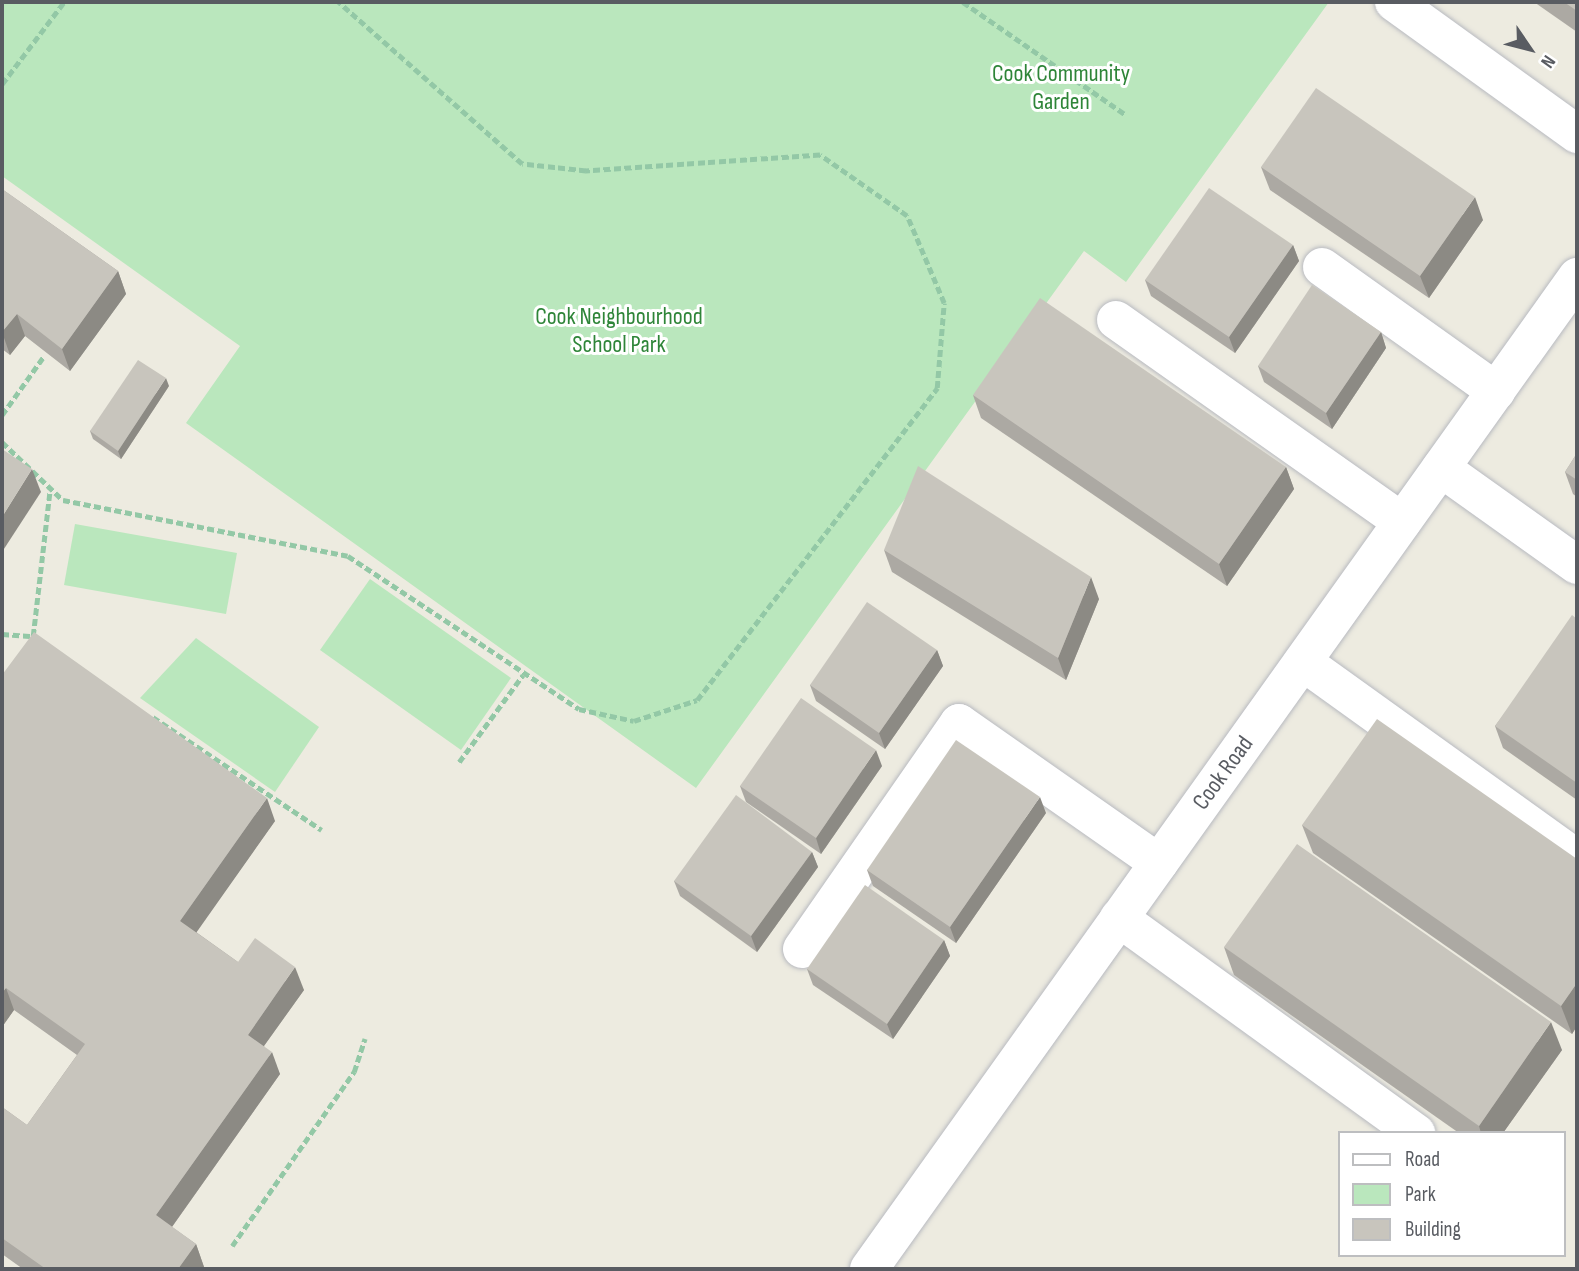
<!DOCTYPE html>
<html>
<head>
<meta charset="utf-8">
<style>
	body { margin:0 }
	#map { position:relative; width:1579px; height:1271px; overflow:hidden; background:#edebe0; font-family:"Sofia Sans Condensed",sans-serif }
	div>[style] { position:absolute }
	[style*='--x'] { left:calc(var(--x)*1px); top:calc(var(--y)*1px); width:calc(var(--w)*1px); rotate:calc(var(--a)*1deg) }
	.green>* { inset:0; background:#bae7bd }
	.path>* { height:4.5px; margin-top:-2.25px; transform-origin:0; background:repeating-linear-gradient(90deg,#93c8a6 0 7px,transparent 0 10.5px) }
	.roads { filter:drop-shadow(0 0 2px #b8bac0) drop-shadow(0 0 2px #b8bac0) }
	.minor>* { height:38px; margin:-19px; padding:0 19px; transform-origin:19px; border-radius:19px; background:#fff }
	.wall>* { inset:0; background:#aca9a3 }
	.shaded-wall>* { inset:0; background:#8c8a84 }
	.building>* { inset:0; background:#c8c5bd }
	span { translate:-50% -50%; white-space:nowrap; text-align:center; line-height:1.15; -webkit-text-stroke:6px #fff; paint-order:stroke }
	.park-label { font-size:24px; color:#2e8538 }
	.street-label { font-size:24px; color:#595c62 }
	.frame { position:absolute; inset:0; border:4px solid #595c62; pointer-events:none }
	.legend { position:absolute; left:1338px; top:1131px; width:228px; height:126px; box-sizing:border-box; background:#fff; border:2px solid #bdbec0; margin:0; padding:9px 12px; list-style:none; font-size:21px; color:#595c62 }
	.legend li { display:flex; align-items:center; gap:14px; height:35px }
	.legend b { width:35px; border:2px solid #bdbec0 }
	.north { position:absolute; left:1495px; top:14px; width:70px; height:70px; -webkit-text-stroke:5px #fff; paint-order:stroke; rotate:125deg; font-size:19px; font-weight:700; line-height:28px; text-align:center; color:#595c62 }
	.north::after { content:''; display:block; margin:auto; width:24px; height:32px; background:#595c62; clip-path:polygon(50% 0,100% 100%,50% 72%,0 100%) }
</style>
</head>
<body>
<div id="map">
	<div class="green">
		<div style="clip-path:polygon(2px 2px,1329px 2px,1126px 282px,1084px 251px,696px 788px,186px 423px,240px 346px,2px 176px)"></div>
		<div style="clip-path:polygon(75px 524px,237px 553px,226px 614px,64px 585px)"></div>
		<div style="clip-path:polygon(370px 579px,511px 678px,461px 750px,320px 650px)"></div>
		<div style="clip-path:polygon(196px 638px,319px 727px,275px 792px,140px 698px)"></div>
	</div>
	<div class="path">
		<div style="--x:963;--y:2;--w:197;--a:34.7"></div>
		<div style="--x:2;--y:84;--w:103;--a:-52.9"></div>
		<div style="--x:2;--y:415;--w:72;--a:-54.6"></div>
		<div style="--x:2;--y:442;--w:84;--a:43.6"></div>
		<div style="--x:63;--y:500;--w:290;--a:11.1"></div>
		<div style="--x:348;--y:556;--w:277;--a:33.5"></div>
		<div style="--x:579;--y:709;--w:56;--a:12.3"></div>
		<div style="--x:634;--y:721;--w:66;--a:-18.4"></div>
		<div style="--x:697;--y:700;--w:394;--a:-52.4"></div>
		<div style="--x:937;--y:388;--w:85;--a:-85.3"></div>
		<div style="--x:944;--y:303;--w:95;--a:-113"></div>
		<div style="--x:907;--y:216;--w:106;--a:-145"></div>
		<div style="--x:820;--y:155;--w:235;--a:176.1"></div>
		<div style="--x:586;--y:171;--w:64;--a:-173.8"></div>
		<div style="--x:522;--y:164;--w:245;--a:-138.6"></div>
		<div style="--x:2;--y:634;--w:31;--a:4"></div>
		<div style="--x:33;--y:636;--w:148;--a:-83.4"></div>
		<div style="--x:153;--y:717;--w:203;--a:33.8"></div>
		<div style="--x:459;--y:762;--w:108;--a:-53.7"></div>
		<div style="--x:232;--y:1246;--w:213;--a:-55"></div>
		<div style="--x:354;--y:1072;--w:35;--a:-72"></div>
	</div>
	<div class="roads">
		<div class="minor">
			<div style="--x:1394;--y:2;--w:226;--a:35.8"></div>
			<div style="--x:1322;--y:267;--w:214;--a:35.5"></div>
			<div style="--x:1116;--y:320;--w:350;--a:35.2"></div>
			<div style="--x:1441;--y:468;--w:167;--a:35.5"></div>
			<div style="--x:1303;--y:662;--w:337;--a:35.7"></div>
			<div style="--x:1119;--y:918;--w:367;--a:35.9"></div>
			<div style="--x:802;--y:949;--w:275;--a:-55.2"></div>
			<div style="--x:959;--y:723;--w:244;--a:35"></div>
			<div style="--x:869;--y:1269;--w:1219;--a:-54.48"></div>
		</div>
	</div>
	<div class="wall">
		<div style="clip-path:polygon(1534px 2px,1577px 2px,1577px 32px)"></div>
		<div style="clip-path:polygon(1261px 167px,1483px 220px,1429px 298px,1270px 190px)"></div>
		<div style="clip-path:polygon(2px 189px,118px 271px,126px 294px,70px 371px,25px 336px,10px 355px,2px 349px)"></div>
		<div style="clip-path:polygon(1293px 245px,1299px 261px,1235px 353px,1151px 296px,1145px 280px)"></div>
		<div style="clip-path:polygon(1381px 332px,1386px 348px,1332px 429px,1264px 382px,1258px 366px)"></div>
		<div style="clip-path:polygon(169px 386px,121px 459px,93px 439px,90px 431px)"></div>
		<div style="clip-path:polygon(973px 395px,1286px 467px,1294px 489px,1227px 586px,981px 418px)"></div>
		<div style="clip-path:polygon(1577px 453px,1577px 497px,1573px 494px,1565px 472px)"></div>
		<div style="clip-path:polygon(884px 550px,1099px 599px,1066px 680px,892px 572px)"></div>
		<div style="clip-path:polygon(1577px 619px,1577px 800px,1503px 748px,1495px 726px)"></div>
		<div style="clip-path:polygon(937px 650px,943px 666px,885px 749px,816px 701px,810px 685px)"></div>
		<div style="clip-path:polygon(2px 675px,275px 821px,196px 932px,238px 962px,304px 990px,264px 1046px,280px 1074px,172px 1227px,196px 1244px,204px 1267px,203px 1269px,23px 1269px,2px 1254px,2px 1107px,27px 1125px,77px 1055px,14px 1010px,2px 1027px)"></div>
		<div style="clip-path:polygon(882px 766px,821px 854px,746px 802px,740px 786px)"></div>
		<div style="clip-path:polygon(1046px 813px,956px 943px,873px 886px,867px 870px)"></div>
		<div style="clip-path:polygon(1302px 825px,1577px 859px,1577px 1026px,1572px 1034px,1313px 853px)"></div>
		<div style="clip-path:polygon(812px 852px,818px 867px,757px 952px,680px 896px,674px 881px)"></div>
		<div style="clip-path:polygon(944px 940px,950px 956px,893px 1039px,813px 985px,807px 969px)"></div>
		<div style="clip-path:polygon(1224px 947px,1562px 1050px,1503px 1133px,1459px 1133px,1234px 975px)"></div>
	</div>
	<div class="shaded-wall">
		<div style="clip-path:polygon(1475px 197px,1483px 220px,1429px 298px,1420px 276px)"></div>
		<div style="clip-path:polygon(1293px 245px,1299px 261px,1235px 353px,1229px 337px)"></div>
		<div style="clip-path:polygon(118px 271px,126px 294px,70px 371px,62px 349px)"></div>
		<div style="clip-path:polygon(17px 314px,25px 336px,10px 355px,2px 332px)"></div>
		<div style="clip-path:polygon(1381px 332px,1386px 348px,1332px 429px,1326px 413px)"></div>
		<div style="clip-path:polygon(166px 378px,169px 386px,121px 459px,118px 451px)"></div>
		<div style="clip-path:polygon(1286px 467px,1294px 489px,1227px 586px,1219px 564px)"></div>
		<div style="clip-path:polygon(32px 469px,41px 492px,2px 552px,2px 517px)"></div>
		<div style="clip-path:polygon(1091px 577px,1099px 599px,1066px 680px,1058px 658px)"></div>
		<div style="clip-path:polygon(937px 650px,943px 666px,885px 749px,879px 733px)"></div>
		<div style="clip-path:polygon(876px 750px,882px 766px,821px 854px,816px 838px)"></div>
		<div style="clip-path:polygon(1040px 797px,1046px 813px,956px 943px,950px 927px)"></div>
		<div style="clip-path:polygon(267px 798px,275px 821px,189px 943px,180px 921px)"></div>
		<div style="clip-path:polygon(812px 852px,818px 867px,757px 952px,751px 936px)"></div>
		<div style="clip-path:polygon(944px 940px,950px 956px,893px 1039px,887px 1024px)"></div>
		<div style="clip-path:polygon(295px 967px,304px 990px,256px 1057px,248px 1035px)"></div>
		<div style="clip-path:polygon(1577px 983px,1577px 1026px,1572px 1034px,1561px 1006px)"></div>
		<div style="clip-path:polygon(6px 988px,14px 1010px,2px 1027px,2px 993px)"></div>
		<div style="clip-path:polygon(1551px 1022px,1562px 1050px,1503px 1133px,1481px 1133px,1479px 1126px)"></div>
		<div style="clip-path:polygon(272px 1052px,280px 1074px,164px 1238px,156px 1215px)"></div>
		<div style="clip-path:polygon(196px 1244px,204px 1267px,203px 1269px,178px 1269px)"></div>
	</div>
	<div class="building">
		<div style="clip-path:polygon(1564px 2px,1577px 2px,1577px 11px)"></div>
		<div style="clip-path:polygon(1316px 88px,1475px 197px,1420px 276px,1261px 167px)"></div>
		<div style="clip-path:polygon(1209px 188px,1293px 245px,1229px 337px,1145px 280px)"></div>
		<div style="clip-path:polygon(2px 189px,118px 271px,62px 349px,17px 314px,2px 332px)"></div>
		<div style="clip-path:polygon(1312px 285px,1381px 332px,1326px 413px,1258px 366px)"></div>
		<div style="clip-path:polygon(1040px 298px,1286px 467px,1219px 564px,973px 395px)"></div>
		<div style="clip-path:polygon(138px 360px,166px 378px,118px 451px,90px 431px)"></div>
		<div style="clip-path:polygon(2px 449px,32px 469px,2px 517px)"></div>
		<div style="clip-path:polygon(1577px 453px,1577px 480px,1565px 472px)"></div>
		<div style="clip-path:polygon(918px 466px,1091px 577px,1058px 658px,884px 550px)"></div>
		<div style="clip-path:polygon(867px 602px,937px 650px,879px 733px,810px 685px)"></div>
		<div style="clip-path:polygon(1572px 615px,1577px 619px,1577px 783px,1495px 726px)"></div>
		<div style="clip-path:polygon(34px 632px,267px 798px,180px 921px,238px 962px,255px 938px,295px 967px,248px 1035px,272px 1052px,156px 1215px,196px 1244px,178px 1269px,46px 1269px,2px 1238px,2px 1107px,27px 1125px,85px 1044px,6px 988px,2px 993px,2px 675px)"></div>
		<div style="clip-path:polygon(801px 698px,876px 750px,816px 838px,740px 786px)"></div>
		<div style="clip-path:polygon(1377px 719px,1577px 859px,1577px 983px,1561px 1006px,1302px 825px)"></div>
		<div style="clip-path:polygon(956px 740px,1040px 797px,950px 927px,867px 870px)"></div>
		<div style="clip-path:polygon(736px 795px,812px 852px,751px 936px,674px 881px)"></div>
		<div style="clip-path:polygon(1297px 844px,1551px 1022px,1479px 1126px,1224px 947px)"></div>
		<div style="clip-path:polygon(865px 885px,944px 940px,887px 1024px,807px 969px)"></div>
	</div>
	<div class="park-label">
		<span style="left:1061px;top:88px">Cook Community<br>Garden</span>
		<span style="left:619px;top:331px">Cook Neighbourhood<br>School Park</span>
	</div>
	<div class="street-label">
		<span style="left:1223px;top:773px;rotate:-54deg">Cook Road</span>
	</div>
	<div class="frame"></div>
	<ul class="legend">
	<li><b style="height:9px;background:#fff"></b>Road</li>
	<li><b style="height:19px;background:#bae7bd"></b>Park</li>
	<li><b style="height:19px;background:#c8c5bd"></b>Building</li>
	</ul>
	<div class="north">N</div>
</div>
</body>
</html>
